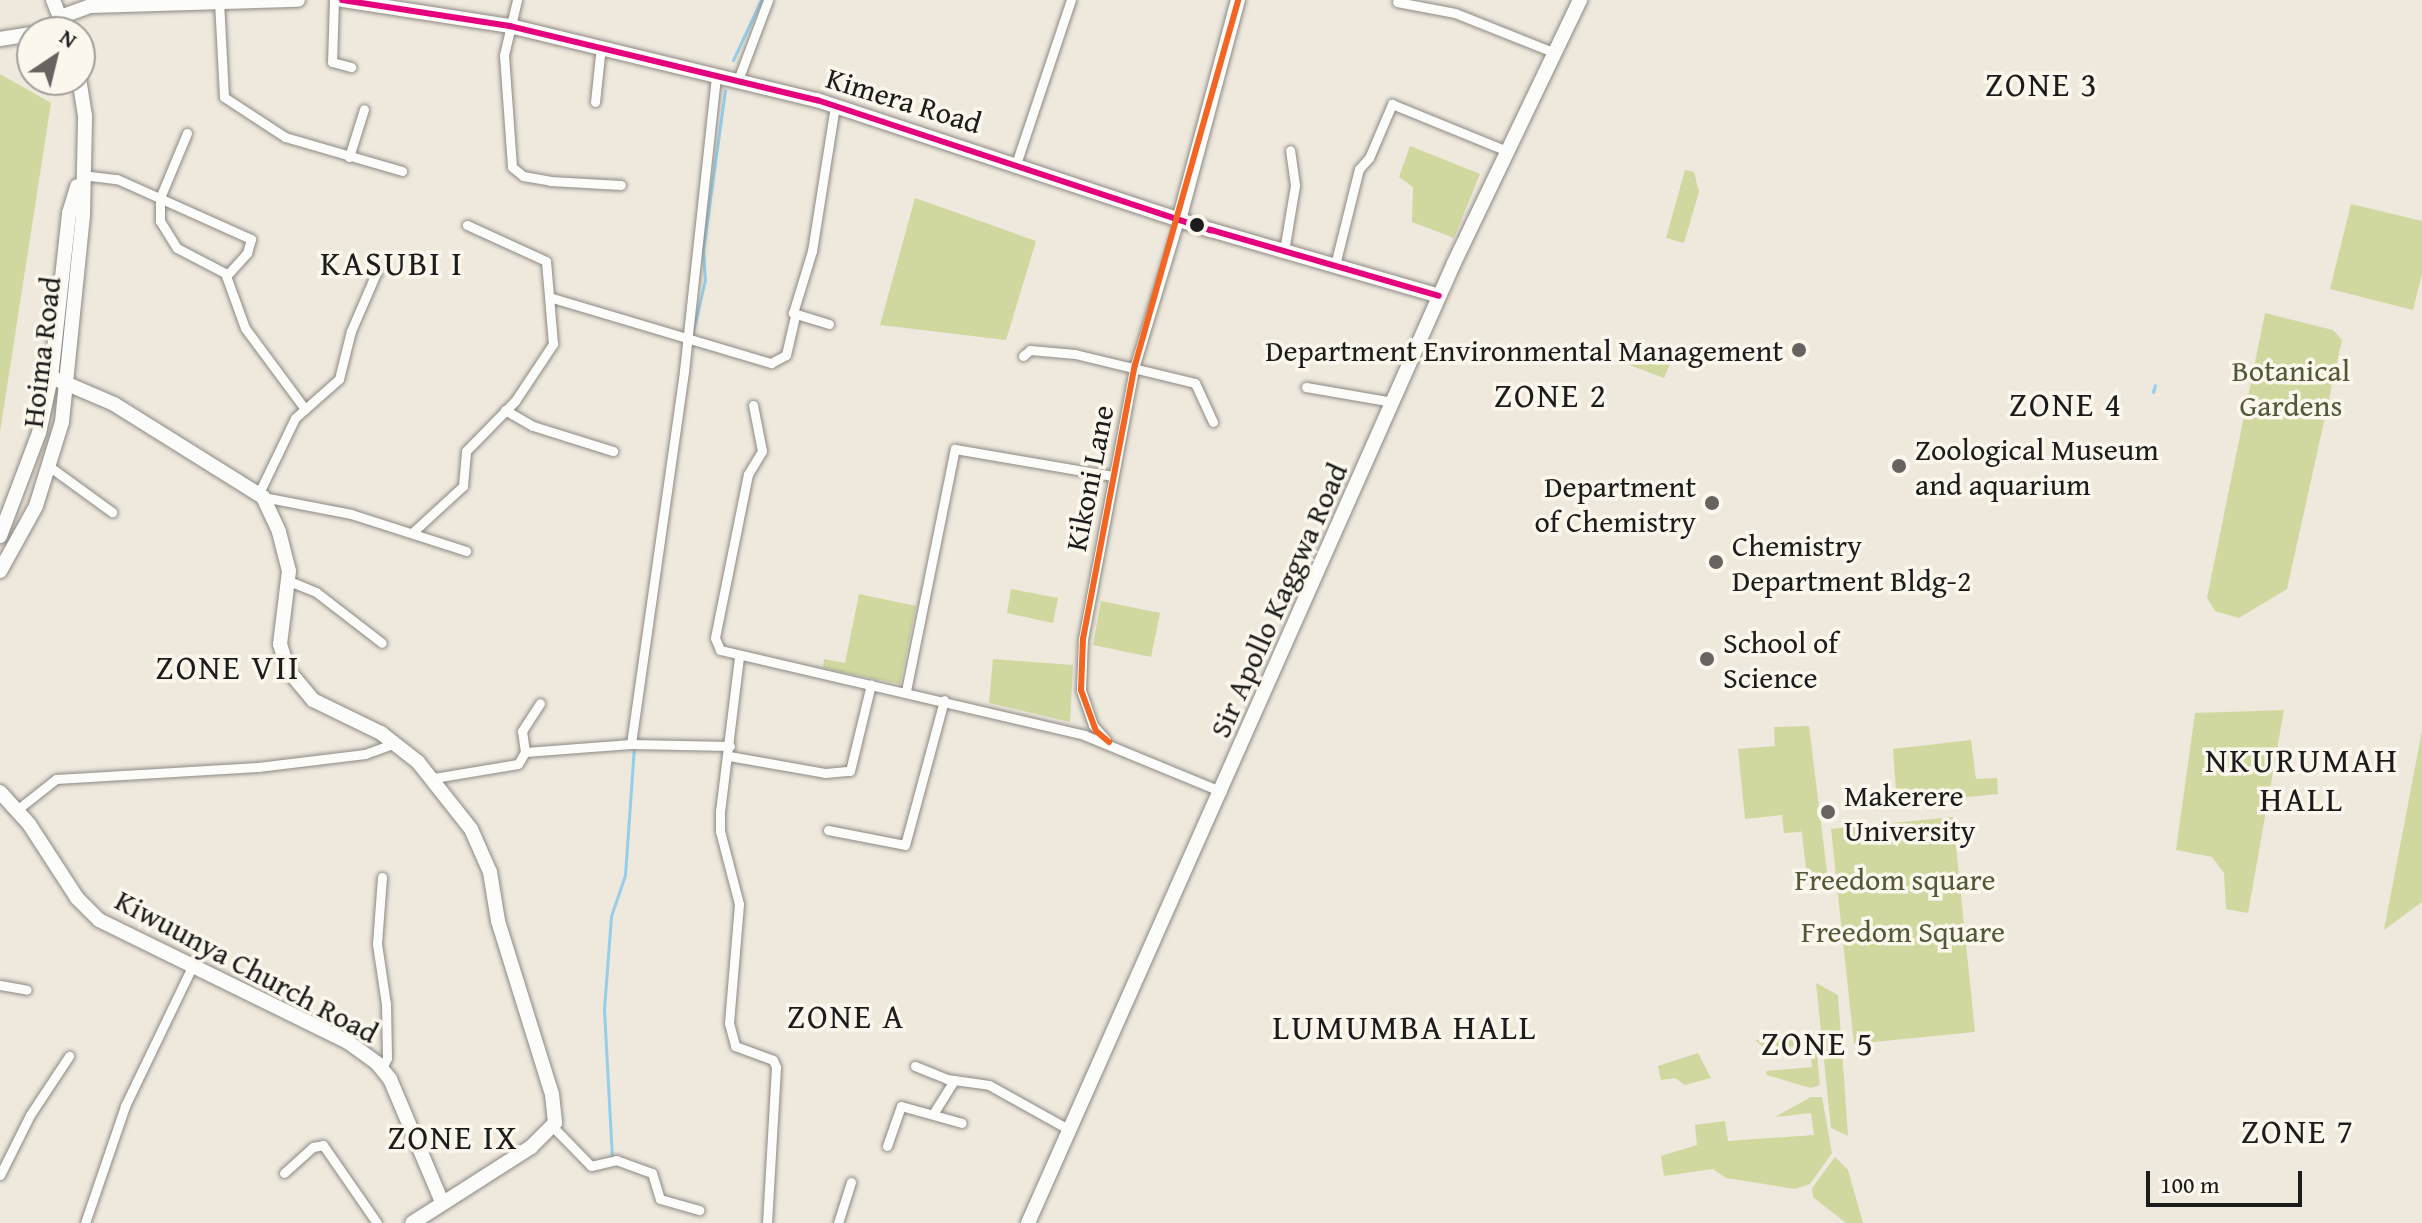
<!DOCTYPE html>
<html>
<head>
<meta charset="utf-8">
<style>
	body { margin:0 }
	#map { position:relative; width:2422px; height:1223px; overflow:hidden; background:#eee8dd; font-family:"Gentium Book Plus",serif }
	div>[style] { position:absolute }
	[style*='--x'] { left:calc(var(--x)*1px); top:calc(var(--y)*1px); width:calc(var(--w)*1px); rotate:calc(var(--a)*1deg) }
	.green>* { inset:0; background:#d1d89f }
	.stream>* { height:3px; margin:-1.5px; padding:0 1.5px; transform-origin:1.5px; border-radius:1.5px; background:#95cee8 }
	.roads { filter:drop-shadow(0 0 2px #8c8983) drop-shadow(0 0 2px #8c8983) }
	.street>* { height:9px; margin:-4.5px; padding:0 4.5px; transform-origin:4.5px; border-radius:4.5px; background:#fcfcfa }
	.secondary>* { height:14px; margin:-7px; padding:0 7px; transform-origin:7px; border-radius:7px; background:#fcfcfa }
	.primary>* { height:14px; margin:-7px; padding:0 7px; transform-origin:7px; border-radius:7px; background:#fcfcfa }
	.bus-1>* { height:6px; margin:-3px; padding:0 3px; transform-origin:3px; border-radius:3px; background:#e5007d }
	.bus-2>* { height:6px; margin:-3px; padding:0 3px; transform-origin:3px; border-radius:3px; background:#f26522 }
	.dots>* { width:22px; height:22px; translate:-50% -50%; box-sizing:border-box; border:4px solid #fbf7ec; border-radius:50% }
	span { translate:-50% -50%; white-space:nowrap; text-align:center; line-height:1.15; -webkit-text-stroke:7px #fbf7ec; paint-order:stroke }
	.street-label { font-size:30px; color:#1c1c1c }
	.poi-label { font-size:30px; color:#1c1c1c }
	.right { translate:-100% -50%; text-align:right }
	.left { translate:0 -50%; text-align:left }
	.park-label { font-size:30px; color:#535938 }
	.quarter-label { font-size:34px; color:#1c1c1c; letter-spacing:2px }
	.north { position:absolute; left:16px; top:16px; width:80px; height:80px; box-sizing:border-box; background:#fbf7ec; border:2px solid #a29f99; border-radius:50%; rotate:35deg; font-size:22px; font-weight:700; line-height:32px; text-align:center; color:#1c1c1c }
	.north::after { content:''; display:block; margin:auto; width:28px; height:36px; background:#666360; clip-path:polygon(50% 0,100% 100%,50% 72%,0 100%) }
	.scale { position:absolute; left:2146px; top:1171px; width:156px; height:36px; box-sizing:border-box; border:4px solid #1c1c1c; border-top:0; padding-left:10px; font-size:24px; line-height:28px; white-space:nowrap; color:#1c1c1c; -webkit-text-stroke:6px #fbf7ec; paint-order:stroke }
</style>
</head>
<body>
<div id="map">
	<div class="green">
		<div style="clip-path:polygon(0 74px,51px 103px,0 432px)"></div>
		<div style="clip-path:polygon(1410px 146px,1480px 174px,1454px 238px,1412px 222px,1413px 187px,1399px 177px)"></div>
		<div style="clip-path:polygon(1685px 170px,1694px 172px,1699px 192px,1684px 243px,1666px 238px)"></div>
		<div style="clip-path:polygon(915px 198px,1036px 241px,1006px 340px,880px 325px)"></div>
		<div style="clip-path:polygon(2351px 204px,2422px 221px,2422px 274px,2413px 310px,2330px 289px)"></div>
		<div style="clip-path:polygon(2265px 313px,2333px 330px,2342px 340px,2287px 589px,2239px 618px,2215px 611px,2207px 598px)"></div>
		<div style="clip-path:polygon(1624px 347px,1670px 364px,1664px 378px,1619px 361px)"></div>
		<div style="clip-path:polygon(1011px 589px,1058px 598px,1053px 623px,1007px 613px)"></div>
		<div style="clip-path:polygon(859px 594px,916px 606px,900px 684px,823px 668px,824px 659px,845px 663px)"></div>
		<div style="clip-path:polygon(1101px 601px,1160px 613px,1151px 657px,1093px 645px)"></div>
		<div style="clip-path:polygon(993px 659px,1073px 665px,1070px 722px,989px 703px)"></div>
		<div style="clip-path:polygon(2284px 710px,2248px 913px,2226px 909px,2224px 873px,2212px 857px,2176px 850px,2195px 713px)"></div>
		<div style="clip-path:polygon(1809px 726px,1828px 880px,1821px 879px,1809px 892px,1801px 826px,1801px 832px,1784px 833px,1782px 815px,1745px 819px,1738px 749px,1775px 746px,1774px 727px)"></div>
		<div style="clip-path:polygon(2422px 731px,2422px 902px,2384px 930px)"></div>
		<div style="clip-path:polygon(1971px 740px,1976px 779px,1997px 778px,1998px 794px,1897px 804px,1893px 749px)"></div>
		<div style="clip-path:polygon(1953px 817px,1975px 1032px,1854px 1044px,1831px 829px)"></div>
		<div style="clip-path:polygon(1816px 983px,1838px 995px,1848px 1136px,1831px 1128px)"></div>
		<div style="clip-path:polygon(1815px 1035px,1820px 1085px,1811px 1088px,1767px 1075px,1766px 1071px,1812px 1067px,1810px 1046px,1764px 1048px,1755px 1040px)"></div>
		<div style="clip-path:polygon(1698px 1053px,1711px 1078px,1685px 1085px,1675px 1078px,1661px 1080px,1658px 1066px)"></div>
		<div style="clip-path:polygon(1811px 1097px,1822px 1097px,1832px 1153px,1810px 1184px,1795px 1189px,1726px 1178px,1713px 1169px,1664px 1176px,1661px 1156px,1697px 1145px,1695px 1125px,1725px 1121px,1728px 1141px,1814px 1135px,1811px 1113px,1775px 1117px)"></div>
		<div style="clip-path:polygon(1835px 1157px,1848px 1170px,1863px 1223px,1846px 1223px,1813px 1197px,1812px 1188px)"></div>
	</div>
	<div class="stream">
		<div style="--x:733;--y:60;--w:66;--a:-65"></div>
		<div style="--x:692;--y:335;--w:57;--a:-76.7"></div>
		<div style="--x:705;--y:280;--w:31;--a:-94"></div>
		<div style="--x:703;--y:249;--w:160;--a:-82.1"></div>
		<div style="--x:2153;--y:392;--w:7;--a:-74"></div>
		<div style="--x:612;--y:1158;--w:149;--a:-93.1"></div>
		<div style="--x:604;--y:1009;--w:93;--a:-85.7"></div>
		<div style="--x:611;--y:916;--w:43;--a:-71.1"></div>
		<div style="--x:625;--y:875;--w:129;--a:-86"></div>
	</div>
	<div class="roads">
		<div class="street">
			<div style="--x:334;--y:0;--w:62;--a:91.8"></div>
			<div style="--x:332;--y:62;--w:20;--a:15"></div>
			<div style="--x:517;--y:0;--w:57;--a:103.3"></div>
			<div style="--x:504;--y:55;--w:112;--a:85.9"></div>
			<div style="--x:512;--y:167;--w:14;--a:39"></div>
			<div style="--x:523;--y:176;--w:27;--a:10"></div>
			<div style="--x:550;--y:181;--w:71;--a:3.2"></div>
			<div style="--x:219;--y:1;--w:96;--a:87"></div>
			<div style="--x:224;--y:97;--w:73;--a:33.3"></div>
			<div style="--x:285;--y:137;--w:122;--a:16.2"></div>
			<div style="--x:1397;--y:2;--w:59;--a:10.7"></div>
			<div style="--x:1455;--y:13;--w:105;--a:21.7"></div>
			<div style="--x:738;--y:80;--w:85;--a:-69.4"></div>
			<div style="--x:595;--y:102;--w:56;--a:-83.9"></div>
			<div style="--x:187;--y:133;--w:70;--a:112.6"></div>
			<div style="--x:160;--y:198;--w:23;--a:90"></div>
			<div style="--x:160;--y:221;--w:32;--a:58"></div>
			<div style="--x:177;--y:248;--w:54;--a:27.5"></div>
			<div style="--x:225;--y:273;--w:59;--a:70"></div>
			<div style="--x:245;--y:328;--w:101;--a:53.5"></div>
			<div style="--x:349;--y:157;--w:50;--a:-72.6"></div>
			<div style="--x:1016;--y:164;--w:173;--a:-71.5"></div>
			<div style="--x:82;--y:175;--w:35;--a:7"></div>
			<div style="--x:117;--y:179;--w:147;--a:24.1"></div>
			<div style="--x:251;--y:239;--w:15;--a:106"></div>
			<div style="--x:247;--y:253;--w:31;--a:132"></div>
			<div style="--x:1284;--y:251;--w:67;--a:-80.5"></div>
			<div style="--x:1295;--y:185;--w:35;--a:-98"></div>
			<div style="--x:1335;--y:265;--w:99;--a:-76"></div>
			<div style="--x:1359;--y:169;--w:15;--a:-48"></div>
			<div style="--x:1369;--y:158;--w:59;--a:-66.9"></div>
			<div style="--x:1392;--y:104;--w:124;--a:22.2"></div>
			<div style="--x:549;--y:297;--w:232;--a:16.6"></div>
			<div style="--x:771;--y:363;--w:17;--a:-28"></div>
			<div style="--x:786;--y:355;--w:39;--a:-77"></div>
			<div style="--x:829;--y:324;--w:38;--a:-163"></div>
			<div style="--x:793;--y:313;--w:65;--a:-73"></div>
			<div style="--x:812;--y:251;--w:147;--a:-81"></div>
			<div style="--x:1023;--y:356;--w:9;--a:-41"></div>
			<div style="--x:1030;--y:350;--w:45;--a:5.1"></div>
			<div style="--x:1075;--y:354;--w:123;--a:13.6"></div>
			<div style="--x:1195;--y:383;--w:43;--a:65.2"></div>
			<div style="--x:1306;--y:387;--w:88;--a:9.8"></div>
			<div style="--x:753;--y:405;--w:47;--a:78.9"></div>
			<div style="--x:762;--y:451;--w:27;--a:121"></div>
			<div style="--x:748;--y:474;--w:167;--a:101.4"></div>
			<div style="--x:715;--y:638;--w:13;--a:67"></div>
			<div style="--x:720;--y:650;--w:374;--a:13.1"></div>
			<div style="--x:1084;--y:735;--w:149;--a:22.4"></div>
			<div style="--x:505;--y:410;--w:32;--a:30"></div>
			<div style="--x:533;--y:426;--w:84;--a:17.4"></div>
			<div style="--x:50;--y:467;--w:77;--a:36"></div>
			<div style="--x:258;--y:495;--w:85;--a:-64.3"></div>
			<div style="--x:295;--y:418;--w:59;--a:-41.6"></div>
			<div style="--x:339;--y:379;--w:49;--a:-76"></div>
			<div style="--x:351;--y:331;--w:65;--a:-66.6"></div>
			<div style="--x:263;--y:497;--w:90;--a:10.9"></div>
			<div style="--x:351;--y:514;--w:121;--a:17.8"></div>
			<div style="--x:413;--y:532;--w:68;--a:-42.6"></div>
			<div style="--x:463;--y:486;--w:35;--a:-85"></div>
			<div style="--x:466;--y:451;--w:70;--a:-45.6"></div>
			<div style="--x:515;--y:401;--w:69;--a:-56.3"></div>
			<div style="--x:553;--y:344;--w:83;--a:-94.8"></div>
			<div style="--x:546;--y:261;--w:87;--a:-155.5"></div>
			<div style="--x:289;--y:581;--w:29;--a:22"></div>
			<div style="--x:316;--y:592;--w:83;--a:37.7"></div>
			<div style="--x:739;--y:657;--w:155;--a:97"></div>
			<div style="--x:720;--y:811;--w:20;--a:90"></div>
			<div style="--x:720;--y:831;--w:75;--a:75.4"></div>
			<div style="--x:739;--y:904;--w:119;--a:94.8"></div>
			<div style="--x:729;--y:1023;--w:24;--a:75"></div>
			<div style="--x:735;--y:1046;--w:40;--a:20.2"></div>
			<div style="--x:773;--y:1060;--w:8;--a:67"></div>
			<div style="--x:776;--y:1067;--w:156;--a:93.3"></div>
			<div style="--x:906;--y:691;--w:247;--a:-78.6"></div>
			<div style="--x:955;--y:449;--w:160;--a:9.7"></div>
			<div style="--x:1106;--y:740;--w:20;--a:-131"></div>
			<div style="--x:1093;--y:725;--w:37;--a:-109"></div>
			<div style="--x:1081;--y:690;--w:51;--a:-87.8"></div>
			<div style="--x:1083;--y:639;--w:279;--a:-79.3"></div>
			<div style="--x:1135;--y:365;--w:152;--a:-73.1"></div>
			<div style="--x:631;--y:744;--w:377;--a:-81.9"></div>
			<div style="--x:684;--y:371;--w:298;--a:-83.8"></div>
			<div style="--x:525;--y:752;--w:106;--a:-4.3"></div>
			<div style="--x:631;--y:744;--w:99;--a:1.2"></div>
			<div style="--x:729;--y:756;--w:97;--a:10"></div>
			<div style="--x:825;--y:773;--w:25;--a:-5"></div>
			<div style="--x:850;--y:771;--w:89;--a:-76.4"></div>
			<div style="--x:434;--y:778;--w:85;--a:-9.5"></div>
			<div style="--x:518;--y:764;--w:14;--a:-60"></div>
			<div style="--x:525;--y:752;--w:21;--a:-98"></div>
			<div style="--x:522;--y:731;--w:33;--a:-57"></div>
			<div style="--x:18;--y:809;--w:48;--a:-38.3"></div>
			<div style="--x:56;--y:779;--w:202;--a:-3.4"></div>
			<div style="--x:258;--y:767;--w:108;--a:-6.9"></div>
			<div style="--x:365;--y:754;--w:32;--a:-20"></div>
			<div style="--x:828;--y:830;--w:78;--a:11"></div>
			<div style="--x:905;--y:845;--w:150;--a:-74.9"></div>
			<div style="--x:382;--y:877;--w:67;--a:94.3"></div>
			<div style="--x:377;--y:944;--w:61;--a:81.5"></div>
			<div style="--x:386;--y:1004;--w:54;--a:88.9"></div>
			<div style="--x:387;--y:1058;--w:11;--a:117"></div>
			<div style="--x:0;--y:985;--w:27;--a:10"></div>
			<div style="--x:915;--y:1066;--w:35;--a:22"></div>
			<div style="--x:947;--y:1079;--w:42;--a:8.1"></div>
			<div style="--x:989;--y:1085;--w:93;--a:29.1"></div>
			<div style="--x:933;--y:1114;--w:40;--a:-58"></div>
			<div style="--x:553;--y:1127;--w:54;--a:45.7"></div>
			<div style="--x:591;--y:1166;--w:26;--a:-13"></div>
			<div style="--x:616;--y:1160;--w:38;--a:20"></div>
			<div style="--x:652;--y:1173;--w:27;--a:73"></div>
			<div style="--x:660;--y:1199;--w:41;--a:15.8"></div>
			<div style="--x:887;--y:1146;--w:42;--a:-70.7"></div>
			<div style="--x:901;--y:1106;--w:63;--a:15.6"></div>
			<div style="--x:284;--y:1173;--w:39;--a:-42"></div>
			<div style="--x:313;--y:1147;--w:10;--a:-11"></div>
			<div style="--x:323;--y:1145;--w:95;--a:55.3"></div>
			<div style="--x:0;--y:1175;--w:67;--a:-63.4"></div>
			<div style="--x:30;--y:1115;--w:71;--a:-56.5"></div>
			<div style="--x:85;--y:1223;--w:124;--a:-71.1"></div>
			<div style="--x:125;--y:1106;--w:154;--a:-64.3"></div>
			<div style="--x:838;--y:1223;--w:43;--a:-72.4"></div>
		</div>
		<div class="secondary">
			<div style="--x:342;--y:0;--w:170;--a:8.8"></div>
			<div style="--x:510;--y:26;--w:316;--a:13.6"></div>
			<div style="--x:817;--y:100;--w:415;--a:18.3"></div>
			<div style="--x:1211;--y:230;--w:237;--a:16.1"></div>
			<div style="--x:60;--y:17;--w:33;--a:-20"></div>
			<div style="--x:91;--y:6;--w:207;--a:-1.7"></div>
			<div style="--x:47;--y:32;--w:18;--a:-9"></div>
			<div style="--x:0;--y:39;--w:32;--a:-9"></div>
			<div style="--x:1179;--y:220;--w:228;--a:-75"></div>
			<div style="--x:51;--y:377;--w:69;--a:23.2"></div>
			<div style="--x:114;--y:404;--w:176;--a:32"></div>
			<div style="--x:263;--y:497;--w:38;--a:65"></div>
			<div style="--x:279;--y:532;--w:40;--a:75.6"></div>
			<div style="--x:289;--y:571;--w:74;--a:97"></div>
			<div style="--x:280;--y:644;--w:27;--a:73"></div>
			<div style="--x:288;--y:670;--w:39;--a:50"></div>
			<div style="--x:313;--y:700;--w:76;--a:25.9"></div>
			<div style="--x:381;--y:733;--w:47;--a:38.1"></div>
			<div style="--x:418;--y:762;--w:85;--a:51.7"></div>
			<div style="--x:471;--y:829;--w:47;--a:66.2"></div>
			<div style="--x:490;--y:872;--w:50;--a:80.7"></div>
			<div style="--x:498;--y:921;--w:181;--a:72.7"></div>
			<div style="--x:552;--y:1094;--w:29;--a:84"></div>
			<div style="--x:555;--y:1123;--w:34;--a:135"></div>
			<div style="--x:531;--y:1147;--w:141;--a:147.4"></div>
			<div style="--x:0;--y:792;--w:43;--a:47.8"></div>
			<div style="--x:29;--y:824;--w:88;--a:57"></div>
			<div style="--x:77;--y:898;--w:31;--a:45"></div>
			<div style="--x:99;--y:920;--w:277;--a:26.1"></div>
			<div style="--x:348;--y:1042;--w:36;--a:36"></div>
			<div style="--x:377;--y:1063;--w:21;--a:51"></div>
			<div style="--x:390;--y:1079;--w:134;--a:67.1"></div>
		</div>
		<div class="primary">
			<div style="--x:53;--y:0;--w:35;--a:68"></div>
			<div style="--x:0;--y:536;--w:110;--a:-69.3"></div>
			<div style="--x:39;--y:433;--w:57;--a:-77.9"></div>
			<div style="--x:51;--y:377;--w:165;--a:-83.7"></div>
			<div style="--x:69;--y:213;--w:28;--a:-73"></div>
			<div style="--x:0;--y:571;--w:74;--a:-61"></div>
			<div style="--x:36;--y:506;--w:88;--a:-72.8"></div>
			<div style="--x:62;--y:422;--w:208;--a:-84.2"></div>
			<div style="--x:83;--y:215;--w:99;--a:-88.8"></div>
			<div style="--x:85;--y:116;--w:36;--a:-99"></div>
			<div style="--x:1028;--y:1223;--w:1050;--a:-66.07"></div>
			<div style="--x:1454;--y:263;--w:292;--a:-64.4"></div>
		</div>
	</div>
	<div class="bus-1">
		<div style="--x:342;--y:0;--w:170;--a:8.8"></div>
		<div style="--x:510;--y:26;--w:316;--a:13.6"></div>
		<div style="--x:817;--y:100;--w:415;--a:18.3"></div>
		<div style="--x:1211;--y:230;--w:237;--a:16.1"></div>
	</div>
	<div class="bus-2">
		<div style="--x:1109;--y:742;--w:17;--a:-140"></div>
		<div style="--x:1096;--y:731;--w:44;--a:-110.1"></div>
		<div style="--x:1081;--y:690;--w:51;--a:-87.8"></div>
		<div style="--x:1083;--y:639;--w:279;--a:-79.3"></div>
		<div style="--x:1135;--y:365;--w:379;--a:-74.2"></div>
	</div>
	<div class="dots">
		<div style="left:1197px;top:225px;background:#1c1c1c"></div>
		<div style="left:1799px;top:350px;background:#666360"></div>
		<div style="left:1899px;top:466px;background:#666360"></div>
		<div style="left:1712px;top:503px;background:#666360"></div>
		<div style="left:1716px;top:562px;background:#666360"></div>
		<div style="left:1707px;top:659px;background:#666360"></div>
		<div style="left:1828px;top:812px;background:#666360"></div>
	</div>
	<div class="street-label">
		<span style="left:904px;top:100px;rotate:17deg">Kimera Road</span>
		<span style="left:41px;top:352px;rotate:-83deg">Hoima Road</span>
		<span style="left:1089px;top:478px;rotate:-79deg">Kikoni Lane</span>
		<span style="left:1278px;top:600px;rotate:-66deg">Sir Apollo Kaggwa Road</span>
		<span style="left:247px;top:966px;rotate:28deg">Kiwuunya Church Road</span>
	</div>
	<div class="poi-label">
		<span class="right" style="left:1783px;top:350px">Department Environmental Management</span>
		<span class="left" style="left:1915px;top:466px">Zoological Museum<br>and aquarium</span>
		<span class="right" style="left:1696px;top:503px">Department<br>of Chemistry</span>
		<span class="left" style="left:1732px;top:562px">Chemistry<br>Department Bldg-2</span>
		<span class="left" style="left:1723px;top:659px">School of<br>Science</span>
		<span class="left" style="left:1844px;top:812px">Makerere<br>University</span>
	</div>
	<div class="park-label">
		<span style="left:2291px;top:387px">Botanical<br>Gardens</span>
		<span style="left:1895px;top:879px">Freedom square</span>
		<span style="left:1903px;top:931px">Freedom Square</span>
	</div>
	<div class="quarter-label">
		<span style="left:2042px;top:84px">ZONE 3</span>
		<span style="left:392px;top:263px">KASUBI I</span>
		<span style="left:1551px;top:395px">ZONE 2</span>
		<span style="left:2066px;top:404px">ZONE 4</span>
		<span style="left:228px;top:667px">ZONE VII</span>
		<span style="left:2302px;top:779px">NKURUMAH<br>HALL</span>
		<span style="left:846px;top:1016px">ZONE A</span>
		<span style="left:1405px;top:1027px">LUMUMBA HALL</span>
		<span style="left:1818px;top:1043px">ZONE 5</span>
		<span style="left:2298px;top:1131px">ZONE 7</span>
		<span style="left:453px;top:1137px">ZONE IX</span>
	</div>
	<div class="north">N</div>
	<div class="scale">100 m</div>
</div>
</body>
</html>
